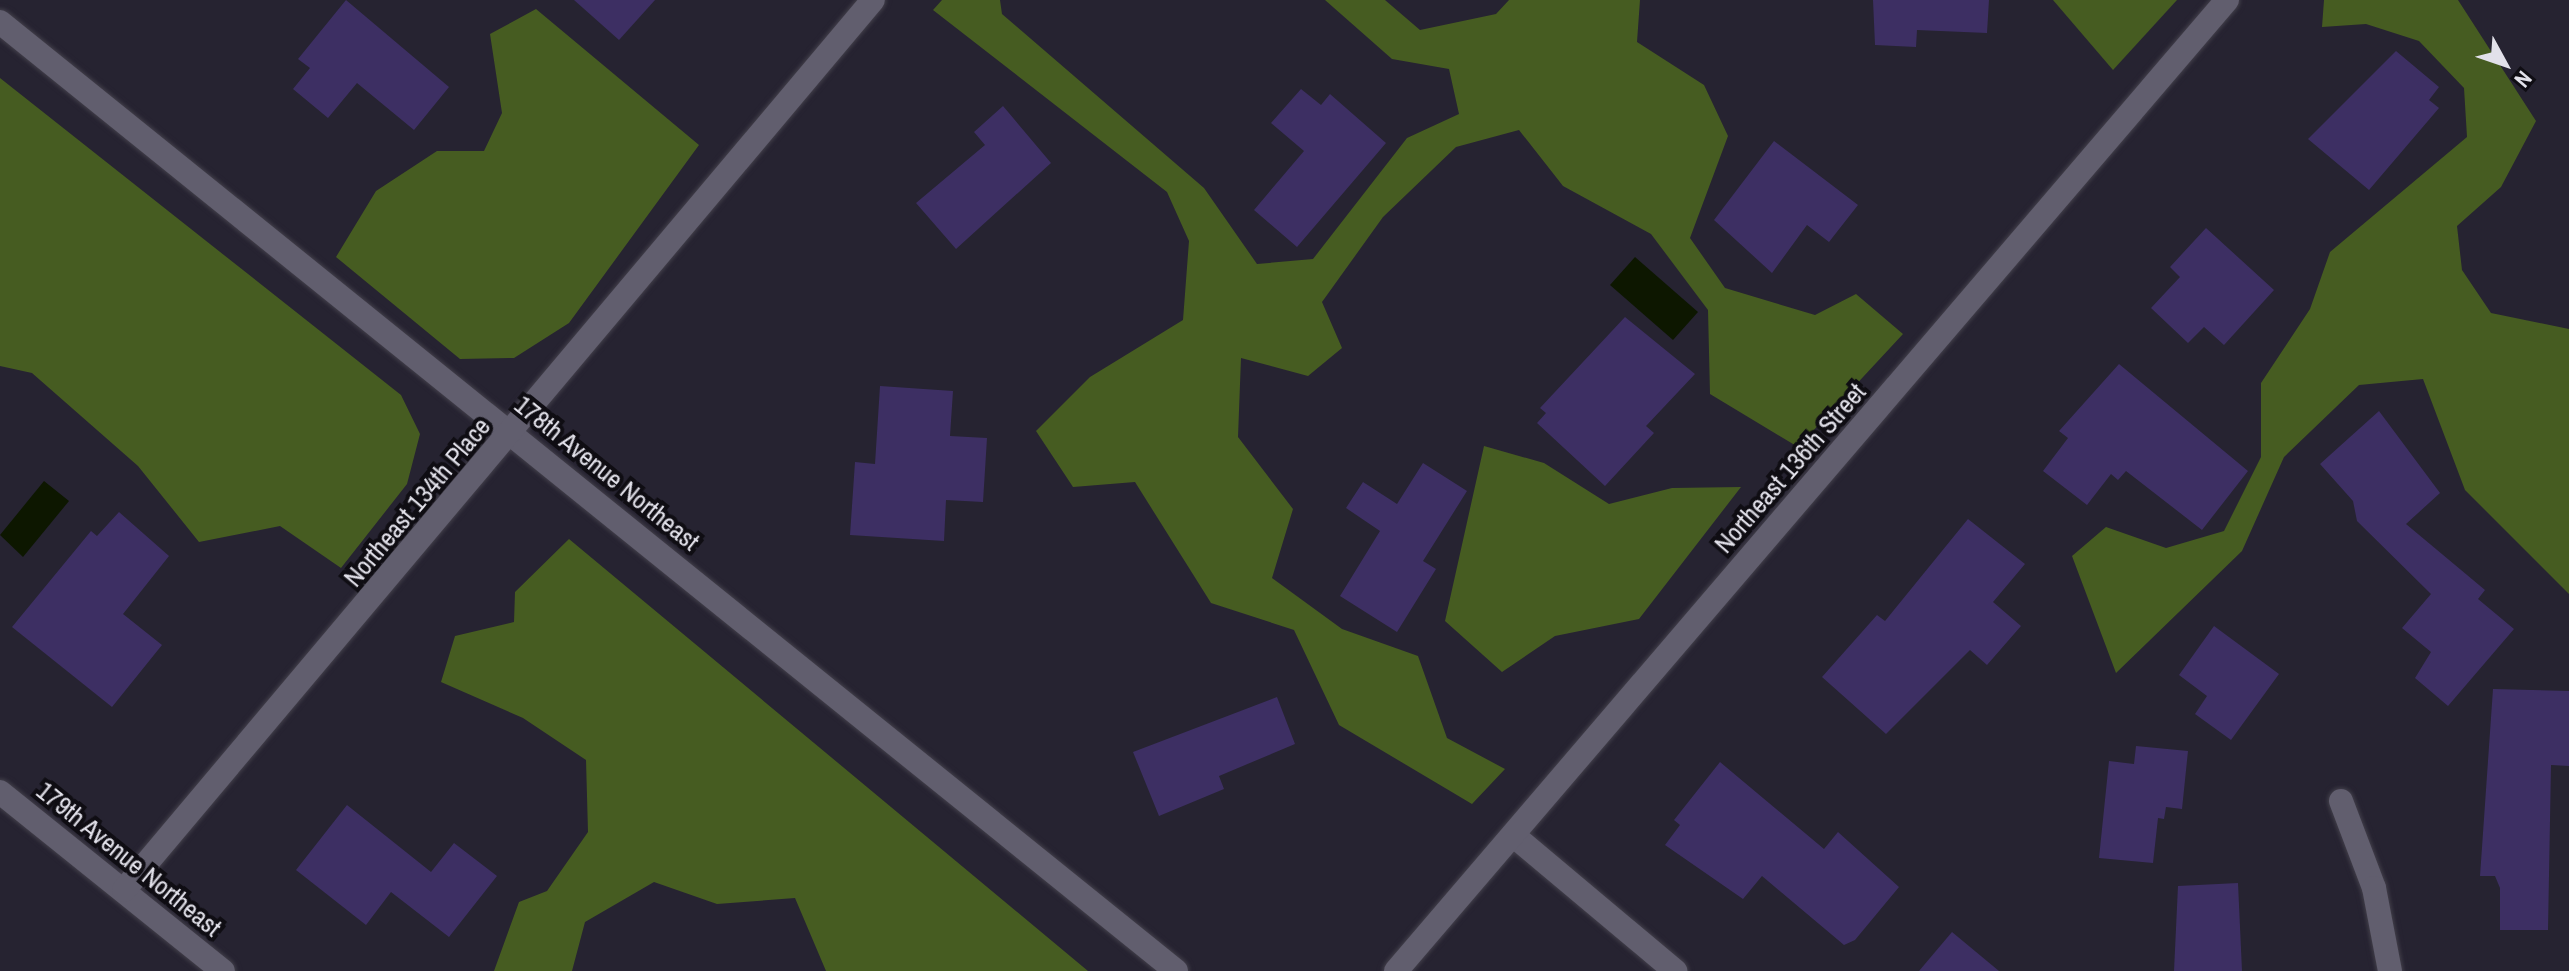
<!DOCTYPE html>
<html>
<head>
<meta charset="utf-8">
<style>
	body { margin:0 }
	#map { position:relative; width:2569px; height:971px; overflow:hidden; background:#262331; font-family:"Archivo Narrow",sans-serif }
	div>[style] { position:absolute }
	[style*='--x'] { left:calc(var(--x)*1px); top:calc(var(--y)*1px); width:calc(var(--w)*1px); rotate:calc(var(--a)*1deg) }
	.forest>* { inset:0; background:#465c21 }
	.water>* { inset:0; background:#0d1700 }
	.building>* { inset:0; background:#3d2f63 }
	.roads { filter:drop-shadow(0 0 2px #423f4a) drop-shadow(0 0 2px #423f4a) }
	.minor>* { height:24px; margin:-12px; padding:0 12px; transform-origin:12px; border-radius:12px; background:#615e6e }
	span { translate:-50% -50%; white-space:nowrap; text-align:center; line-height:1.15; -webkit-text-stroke:8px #0f0d13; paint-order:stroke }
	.street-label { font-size:26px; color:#e2e1ea }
	.north { position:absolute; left:2465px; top:24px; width:80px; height:80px; -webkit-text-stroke:6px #0f0d13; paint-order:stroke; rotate:130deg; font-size:22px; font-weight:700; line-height:32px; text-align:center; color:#e2e1ea }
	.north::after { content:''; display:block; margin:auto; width:28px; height:36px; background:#e2e1ea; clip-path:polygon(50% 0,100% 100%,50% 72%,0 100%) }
</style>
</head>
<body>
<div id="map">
	<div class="forest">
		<div style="clip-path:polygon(942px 0,1000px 0,1002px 14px,1204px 188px,1257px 264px,1313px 259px,1407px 138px,1459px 114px,1449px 69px,1392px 59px,1325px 0,1385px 0,1420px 30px,1496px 14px,1509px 0,1640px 0,1637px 42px,1704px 85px,1728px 136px,1690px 238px,1725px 288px,1815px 315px,1856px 294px,1903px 334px,1798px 447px,1710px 394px,1708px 310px,1651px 234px,1563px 186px,1519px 130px,1456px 147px,1383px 217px,1322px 302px,1342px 348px,1308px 376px,1241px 358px,1238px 437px,1293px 509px,1272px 578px,1342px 629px,1418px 656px,1447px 738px,1505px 769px,1472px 804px,1339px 725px,1294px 630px,1211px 603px,1135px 482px,1073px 487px,1036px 431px,1090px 377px,1183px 320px,1189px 241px,1167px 192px,933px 10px)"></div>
		<div style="clip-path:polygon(2053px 0,2177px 0,2113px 70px)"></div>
		<div style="clip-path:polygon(2324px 0,2458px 0,2536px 121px,2501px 187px,2457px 226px,2462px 270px,2491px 313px,2569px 329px,2569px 594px,2465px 490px,2423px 379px,2359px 385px,2284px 457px,2242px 551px,2116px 673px,2072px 556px,2106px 527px,2166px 548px,2224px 531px,2261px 457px,2261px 383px,2310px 309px,2330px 252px,2467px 137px,2464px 88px,2419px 41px,2366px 24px,2322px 27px)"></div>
		<div style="clip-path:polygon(536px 9px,699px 145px,569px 323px,514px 358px,460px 359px,336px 257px,376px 191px,437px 151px,484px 151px,502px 113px,490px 34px)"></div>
		<div style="clip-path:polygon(0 78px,401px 395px,420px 434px,407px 484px,341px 568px,280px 526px,199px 542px,138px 466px,32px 373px,0 366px)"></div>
		<div style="clip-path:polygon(1484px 446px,1544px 463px,1609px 504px,1672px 488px,1741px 487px,1639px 619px,1555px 636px,1502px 672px,1445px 621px)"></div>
		<div style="clip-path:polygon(569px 539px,1088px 971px,826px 971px,795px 898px,717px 904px,654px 882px,585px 922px,572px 971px,494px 971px,519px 902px,547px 891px,588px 832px,586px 760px,523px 718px,441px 682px,455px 636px,514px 622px,515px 592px)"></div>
	</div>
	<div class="water">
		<div style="clip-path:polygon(1635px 257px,1698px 312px,1673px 340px,1610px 285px)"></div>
		<div style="clip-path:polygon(44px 481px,69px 501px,23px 557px,0 535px)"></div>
	</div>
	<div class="building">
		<div style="clip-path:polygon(346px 0,449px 87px,414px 130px,357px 83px,328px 118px,293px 89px,310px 68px,298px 59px)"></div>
		<div style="clip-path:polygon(574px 0,655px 0,619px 40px)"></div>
		<div style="clip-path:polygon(1873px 0,1989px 0,1987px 33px,1917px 30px,1916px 47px,1875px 45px)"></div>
		<div style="clip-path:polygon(2396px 51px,2439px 87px,2429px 100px,2439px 108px,2369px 190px,2308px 139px)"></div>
		<div style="clip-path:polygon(1301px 89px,1321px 105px,1330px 94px,1386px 143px,1297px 247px,1254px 210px,1304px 151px,1271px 123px)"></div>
		<div style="clip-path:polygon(1003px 106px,1051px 163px,956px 249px,916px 203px,985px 145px,974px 132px)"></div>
		<div style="clip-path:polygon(1774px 141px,1858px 205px,1829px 242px,1807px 225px,1772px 273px,1714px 220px)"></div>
		<div style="clip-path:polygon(2206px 228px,2274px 290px,2224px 345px,2204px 327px,2188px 343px,2151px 308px,2180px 277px,2170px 267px)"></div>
		<div style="clip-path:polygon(1625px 317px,1695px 374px,1646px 426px,1654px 433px,1605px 486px,1537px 423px,1546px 413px,1540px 408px)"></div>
		<div style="clip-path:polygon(2119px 364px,2248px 471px,2202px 530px,2126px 471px,2118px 480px,2111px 474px,2087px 505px,2043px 471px,2068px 438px,2059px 431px)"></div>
		<div style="clip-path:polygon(880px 386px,953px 391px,950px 436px,987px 438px,983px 502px,946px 500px,944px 541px,850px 535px,855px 462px,875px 464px)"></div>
		<div style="clip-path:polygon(2379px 411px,2440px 493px,2406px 524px,2485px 590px,2478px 599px,2514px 629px,2448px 706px,2415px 678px,2431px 652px,2402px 628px,2431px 594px,2357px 521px,2353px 501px,2320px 464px)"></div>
		<div style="clip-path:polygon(1423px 463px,1467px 491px,1423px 561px,1436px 569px,1397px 632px,1340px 596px,1380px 531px,1346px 508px,1363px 482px,1397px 504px)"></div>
		<div style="clip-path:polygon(119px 512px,169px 556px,123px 614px,162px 645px,112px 707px,12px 627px,91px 531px,97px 536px)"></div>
		<div style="clip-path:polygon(1968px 519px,2025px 564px,1993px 602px,2021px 626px,1987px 665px,1970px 650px,1886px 734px,1822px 677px,1877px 615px,1885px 621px)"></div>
		<div style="clip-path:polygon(2214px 626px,2279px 674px,2231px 740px,2195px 714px,2207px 696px,2179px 675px)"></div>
		<div style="clip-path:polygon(2493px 689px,2569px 691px,2569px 766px,2551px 765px,2548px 930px,2500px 930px,2500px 888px,2495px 876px,2480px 876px)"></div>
		<div style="clip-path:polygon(1277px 697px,1295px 744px,1219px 776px,1224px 789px,1159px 816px,1133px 752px)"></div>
		<div style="clip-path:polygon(2136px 746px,2188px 751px,2182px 809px,2166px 807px,2164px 819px,2158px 818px,2153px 863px,2099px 858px,2109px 761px,2134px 764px)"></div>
		<div style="clip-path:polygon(1720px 762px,1824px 849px,1838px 832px,1899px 887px,1855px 940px,1844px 945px,1762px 876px,1743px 899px,1665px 845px,1680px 825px,1674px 820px)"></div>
		<div style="clip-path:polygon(347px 805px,431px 872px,454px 843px,497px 876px,449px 937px,391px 892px,366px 925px,296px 870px)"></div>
		<div style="clip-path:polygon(2238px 883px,2242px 971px,2174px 971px,2178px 886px)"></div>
		<div style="clip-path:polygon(1952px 932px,1999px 971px,1919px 971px)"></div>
	</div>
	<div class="roads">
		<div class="minor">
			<div style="--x:0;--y:22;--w:1511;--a:38.9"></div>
			<div style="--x:0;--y:792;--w:286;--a:38.8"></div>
			<div style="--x:2341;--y:801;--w:93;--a:69.2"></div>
			<div style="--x:2374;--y:888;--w:85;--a:79.1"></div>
			<div style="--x:1513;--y:835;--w:212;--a:40"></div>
			<div style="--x:124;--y:890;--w:1163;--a:-49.92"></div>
			<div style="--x:1396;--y:971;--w:1278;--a:-49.44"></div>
		</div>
	</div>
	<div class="street-label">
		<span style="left:1790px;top:468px;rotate:-49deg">Northeast 136th Street</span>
		<span style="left:607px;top:473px;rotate:39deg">178th Avenue Northeast</span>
		<span style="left:417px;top:502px;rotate:-50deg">Northeast 134th Place</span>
		<span style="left:129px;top:859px;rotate:39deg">179th Avenue Northeast</span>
	</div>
	<div class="north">N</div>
</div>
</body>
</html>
